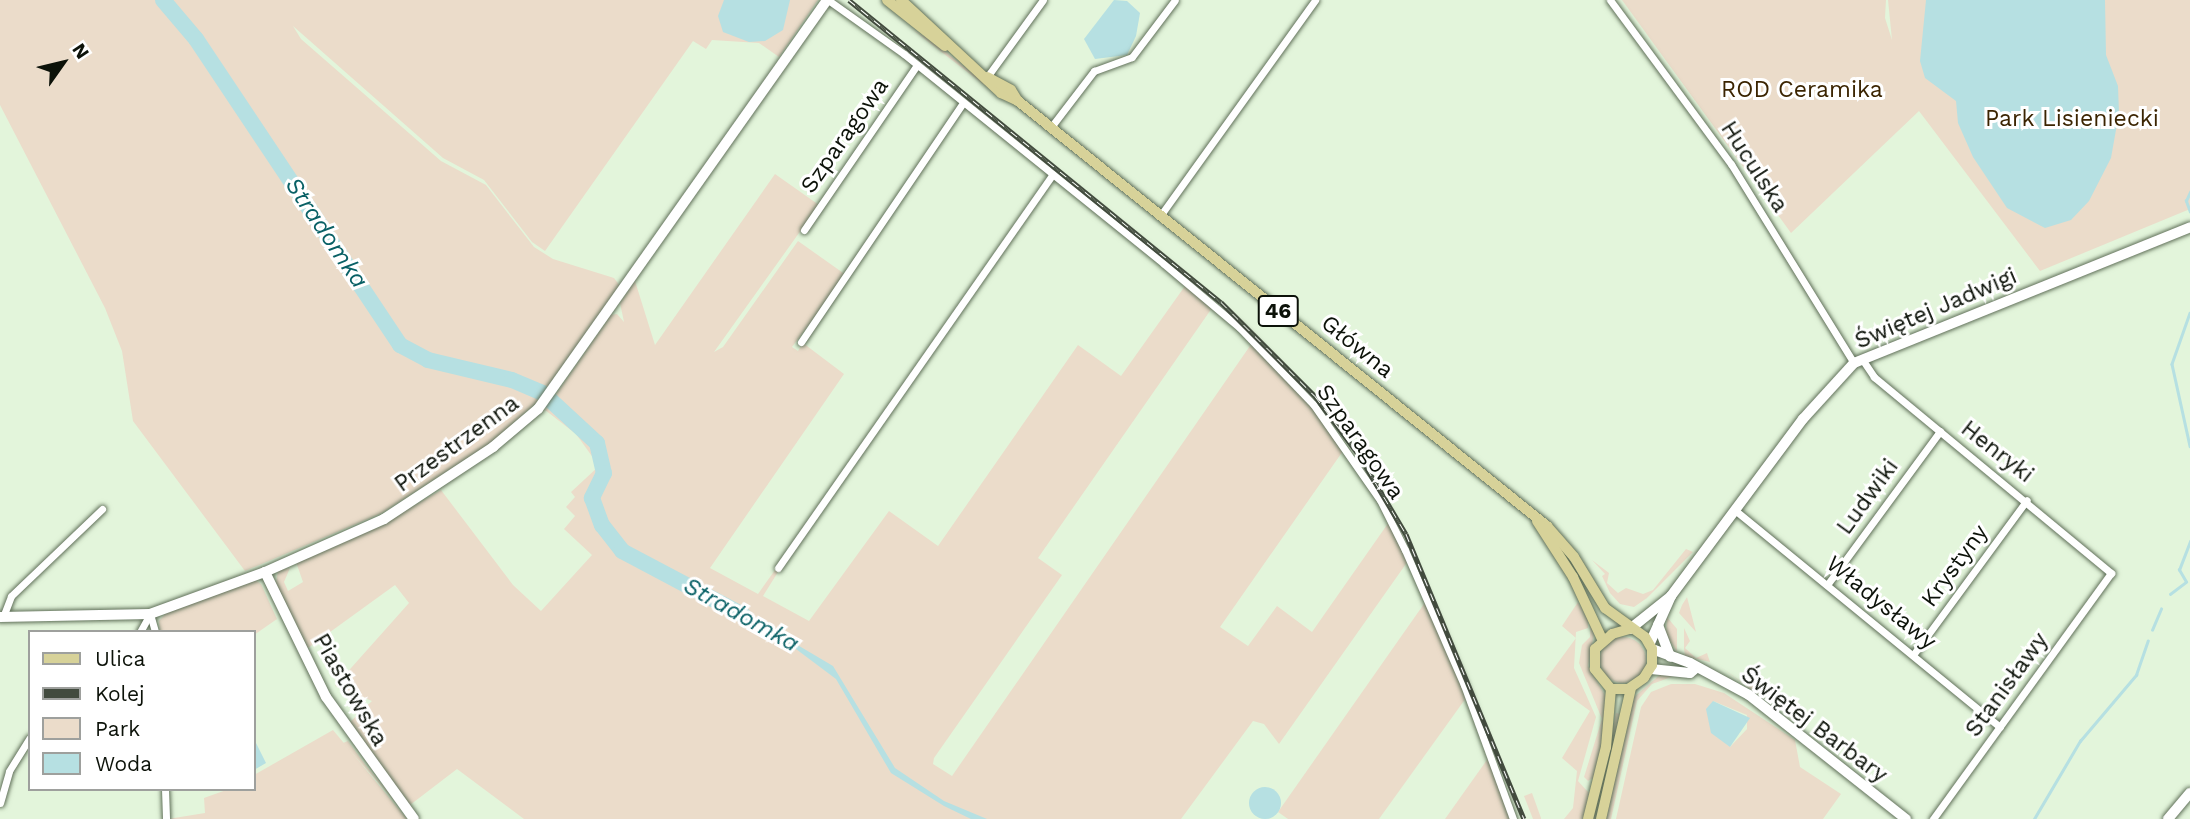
<!DOCTYPE html>
<html>
<head>
<meta charset="utf-8">
<style>
	body { margin:0 }
	#map { position:relative; width:2190px; height:819px; overflow:hidden; background:#e3f5db; font-family:"Work Sans",sans-serif }
	div>[style] { position:absolute }
	[style*='--x'] { left:calc(var(--x)*1px); top:calc(var(--y)*1px); width:calc(var(--w)*1px); rotate:calc(var(--a)*1deg) }
	.green>* { inset:0; background:#ebdcca }
	.round { border-radius:50% }
	.water>* { inset:0; background:#b6e0e2 }
	.stream>* { height:2.5px; margin:-1.25px; padding:0 1.25px; transform-origin:1.25px; border-radius:1.25px; background:#b6e0e2 }
	.river>* { height:16px; margin:-8px; padding:0 8px; transform-origin:8px; border-radius:8px; background:#b6e0e2 }
	.roads { filter:drop-shadow(0 0 2px #607059) drop-shadow(0 0 2px #607059) }
	.street>* { height:7px; margin:-3.5px; padding:0 3.5px; transform-origin:3.5px; border-radius:3.5px; background:#fff }
	.secondary>* { height:10px; margin:-5px; padding:0 5px; transform-origin:5px; border-radius:5px; background:#fff }
	.primary>* { height:10px; margin:-5px; padding:0 5px; transform-origin:5px; border-radius:5px; background:#d7d299 }
	.rail>* { height:5px; margin-top:-2.5px; transform-origin:0; background:repeating-linear-gradient(90deg,#fff 0 8px,#424b3e 0 16px); box-sizing:border-box; border-block:2px solid #424b3e }
	span { translate:-50% -50%; white-space:nowrap; text-align:center; line-height:1.15; -webkit-text-stroke:6px #fff; paint-order:stroke }
	.shield-label span { padding:2px 5px; background:#fff; border:2px solid; border-radius:5px; -webkit-text-stroke-width:0 }
	.shield-label { font-size:21px; color:#0c1209; font-weight:700 }
	.park-label { font-size:23px; color:#3b2401 }
	.street-label { font-size:23px; color:#0c1209 }
	.water-label { font-size:24px; color:#086065; font-style:italic }
	.legend { position:absolute; left:28px; top:630px; width:228px; height:161px; box-sizing:border-box; background:#fff; border:2px solid #9ea09d; margin:0; padding:9px 12px; list-style:none; font-size:21px; color:#0c1209 }
	.legend li { display:flex; align-items:center; gap:14px; height:35px }
	.legend b { width:35px; border:2px solid #9ea09d }
	.north { position:absolute; left:28px; top:28px; width:70px; height:70px; -webkit-text-stroke:5px #fff; paint-order:stroke; rotate:56deg; font-size:19px; font-weight:700; line-height:28px; text-align:center; color:#0c1209 }
	.north::after { content:''; display:block; margin:auto; width:24px; height:32px; background:#0c1209; clip-path:polygon(50% 0,100% 100%,50% 72%,0 100%) }
</style>
</head>
<body>
<div id="map">
	<div class="green">
		<div style="clip-path:polygon(0 0,818px 0,779px 57px,759px 43px,712px 40px,706px 49px,693px 41px,545px 251px,532px 242px,484px 180px,443px 158px,293px 26px,301px 39px,441px 161px,486px 185px,534px 247px,553px 259px,614px 278px,620px 286px,536px 403px,492px 442px,382px 513px,245px 571px,133px 421px,122px 351px,105px 308px,0 105px)"></div>
		<div style="clip-path:polygon(1622px 0,1886px 0,1885px 18px,1892px 40px,1888px 0,2190px 0,2190px 209px,2040px 271px,1919px 111px,1791px 233px)"></div>
		<div style="clip-path:polygon(913px 30px,935px 43px,1002px 97px,1001px 98px)"></div>
		<div style="clip-path:polygon(775px 174px,819px 205px,714px 352px,723px 347px,798px 241px,846px 275px,792px 347px,798px 351px,803px 343px,844px 374px,710px 568px,758px 594px,775px 570px,778px 572px,763px 596px,809px 621px,889px 511px,938px 546px,1078px 345px,1121px 376px,1185px 286px,1212px 308px,1038px 558px,1062px 575px,934px 758px,933px 764px,952px 776px,1252px 343px,1311px 406px,1343px 451px,1220px 627px,1248px 646px,1277px 606px,1312px 632px,1389px 522px,1408px 561px,1279px 744px,1264px 724px,1253px 721px,1181px 819px,524px 819px,457px 769px,410px 805px,348px 724px,372px 701px,335px 686px,409px 603px,395px 585px,308px 648px,276px 583px,278px 570px,290px 568px,284px 582px,288px 591px,303px 582px,296px 562px,384px 523px,441px 490px,513px 585px,541px 611px,592px 555px,564px 529px,575px 516px,566px 507px,575px 497px,571px 492px,599px 466px,576px 434px,545px 410px,611px 315px,617px 314px,624px 322px,620px 303px,635px 281px,655px 345px)"></div>
		<div style="clip-path:polygon(1686px 549px,1693px 552px,1647px 598px,1634px 607px,1620px 604px,1610px 593px,1602px 576px,1605px 574px,1592px 560px,1609px 573px,1607px 583px,1618px 593px,1626px 588px,1643px 594px,1653px 590px)"></div>
		<div style="clip-path:polygon(255px 580px,261px 584px,277px 619px,254px 635px,160px 632px,159px 621px,167px 612px)"></div>
		<div style="clip-path:polygon(1694px 586px,1687px 597px,1696px 632px,1679px 613px,1682px 605px)"></div>
		<div style="clip-path:polygon(1426px 601px,1466px 698px,1379px 819px,1288px 819px,1278px 812px)"></div>
		<div style="clip-path:polygon(1578px 602px,1588px 620px,1588px 628px,1576px 632px,1574px 668px,1596px 717px,1578px 781px,1589px 793px,1584px 819px,1564px 819px,1573px 808px,1577px 771px,1562px 758px,1590px 711px,1546px 679px,1576px 638px,1562px 626px)"></div>
		<div style="clip-path:polygon(1667px 617px,1677px 629px,1677px 652px,1666px 634px)"></div>
		<div style="clip-path:polygon(1591px 619px,1594px 635px,1588px 666px,1606px 697px,1602px 745px,1594px 777px,1588px 781px,1584px 777px,1602px 719px,1579px 663px,1582px 645px,1590px 637px)"></div>
		<div style="clip-path:polygon(1684px 628px,1690px 641px,1685px 648px,1696px 658px,1707px 653px,1710px 662px,1685px 656px,1684px 649px)"></div>
		<div class="round" style="left:1600px;top:637px;width:46px;height:46px"></div>
		<div style="clip-path:polygon(1718px 665px,1746px 685px,1750px 681px,1760px 696px)"></div>
		<div style="clip-path:polygon(1662px 673px,1674px 676px,1652px 684px,1637px 701px,1611px 819px,1605px 819px,1633px 698px)"></div>
		<div style="clip-path:polygon(evenodd,1671px 684px,1695px 684px,1724px 693px,1795px 740px,1800px 767px,1841px 794px,1823px 819px,1616px 819px,1641px 707px,1651px 692px,1671px 684px,1713px 701px,1747px 715px,1747px 729px,1730px 747px,1713px 701px)"></div>
		<div style="clip-path:polygon(1616px 713px,1620px 714px,1596px 819px,1593px 819px)"></div>
		<div style="clip-path:polygon(333px 730px,407px 819px,168px 819px,205px 813px,204px 798px,229px 789px,254px 789px,254px 775px)"></div>
		<div style="clip-path:polygon(348px 741px,367px 767px,400px 807px,343px 743px)"></div>
		<div style="clip-path:polygon(1489px 757px,1513px 819px,1445px 819px)"></div>
		<div style="clip-path:polygon(1532px 793px,1541px 818px,1541px 819px,1533px 819px,1524px 796px)"></div>
	</div>
	<div class="water">
		<div style="clip-path:polygon(724px 0,790px 0,783px 30px,765px 41px,749px 42px,723px 32px,718px 16px)"></div>
		<div style="clip-path:polygon(1114px 0,1127px 1px,1140px 13px,1136px 36px,1127px 55px,1095px 59px,1084px 39px)"></div>
		<div style="clip-path:polygon(1926px 0,2105px 0,2106px 55px,2118px 86px,2119px 113px,2111px 158px,2089px 201px,2071px 220px,2045px 228px,2007px 208px,1973px 157px,1958px 123px,1956px 101px,1925px 78px,1920px 61px)"></div>
		<div style="clip-path:polygon(725px 602px,833px 666px,895px 768px,944px 801px,987px 819px,971px 819px,944px 806px,891px 773px,836px 679px,784px 640px,723px 608px)"></div>
		<div style="clip-path:polygon(1713px 701px,1750px 718px,1730px 747px,1711px 733px,1706px 709px)"></div>
		<div style="clip-path:polygon(254px 739px,266px 763px,254px 770px)"></div>
		<div class="round" style="left:1249px;top:787px;width:32px;height:32px"></div>
	</div>
	<div class="stream">
		<div style="--x:2190;--y:212;--w:12;--a:-110"></div>
		<div style="--x:2186;--y:201;--w:10;--a:-66"></div>
		<div style="--x:2190;--y:313;--w:54;--a:109.4"></div>
		<div style="--x:2172;--y:364;--w:84;--a:77.6"></div>
		<div style="--x:2170;--y:594;--w:20;--a:-37"></div>
		<div style="--x:2186;--y:582;--w:14;--a:-120"></div>
		<div style="--x:2179;--y:570;--w:31;--a:-69"></div>
		<div style="--x:2152;--y:630;--w:23;--a:-67"></div>
		<div style="--x:2034;--y:819;--w:91;--a:-59.5"></div>
		<div style="--x:2080;--y:741;--w:87;--a:-49.7"></div>
		<div style="--x:2136;--y:675;--w:36;--a:-71"></div>
	</div>
	<div class="river">
		<div style="--x:163;--y:0;--w:51;--a:49.8"></div>
		<div style="--x:196;--y:39;--w:368;--a:56.3"></div>
		<div style="--x:400;--y:345;--w:32;--a:28"></div>
		<div style="--x:428;--y:360;--w:86;--a:13.4"></div>
		<div style="--x:512;--y:380;--w:33;--a:23"></div>
		<div style="--x:547;--y:397;--w:68;--a:42.6"></div>
		<div style="--x:597;--y:443;--w:31;--a:77"></div>
		<div style="--x:604;--y:473;--w:28;--a:116"></div>
		<div style="--x:592;--y:498;--w:29;--a:70"></div>
		<div style="--x:602;--y:525;--w:33;--a:52"></div>
		<div style="--x:622;--y:551;--w:137;--a:27.9"></div>
	</div>
	<div class="roads">
		<div class="street">
			<div style="--x:828;--y:0;--w:93;--a:35.4"></div>
			<div style="--x:904;--y:54;--w:334;--a:38.9"></div>
			<div style="--x:1164;--y:264;--w:99;--a:40.1"></div>
			<div style="--x:1240;--y:328;--w:105;--a:46.2"></div>
			<div style="--x:1313;--y:404;--w:117;--a:55.1"></div>
			<div style="--x:1380;--y:500;--w:56;--a:63.4"></div>
			<div style="--x:1405;--y:550;--w:147;--a:66.4"></div>
			<div style="--x:1464;--y:685;--w:143;--a:69.9"></div>
			<div style="--x:1610;--y:0;--w:204;--a:53.6"></div>
			<div style="--x:1731;--y:164;--w:234;--a:58.3"></div>
			<div style="--x:987;--y:77;--w:95;--a:-54"></div>
			<div style="--x:1051;--y:127;--w:71;--a:-52.5"></div>
			<div style="--x:1094;--y:71;--w:40;--a:-20.2"></div>
			<div style="--x:1132;--y:57;--w:71;--a:-53"></div>
			<div style="--x:1160;--y:216;--w:266;--a:-54.3"></div>
			<div style="--x:804;--y:230;--w:200;--a:-55.6"></div>
			<div style="--x:801;--y:342;--w:289;--a:-55.9"></div>
			<div style="--x:1862;--y:359;--w:22;--a:56"></div>
			<div style="--x:1874;--y:377;--w:308;--a:39.6"></div>
			<div style="--x:2111;--y:573;--w:304;--a:125.9"></div>
			<div style="--x:1736;--y:511;--w:341;--a:39.3"></div>
			<div style="--x:778;--y:568;--w:480;--a:-55.1"></div>
			<div style="--x:1827;--y:585;--w:191;--a:-53.7"></div>
			<div style="--x:150;--y:614;--w:19;--a:74"></div>
			<div style="--x:3;--y:617;--w:22;--a:-69"></div>
			<div style="--x:11;--y:596;--w:126;--a:-43.7"></div>
			<div style="--x:140;--y:632;--w:21;--a:-61"></div>
			<div style="--x:1913;--y:655;--w:192;--a:-53.7"></div>
			<div style="--x:165;--y:789;--w:30;--a:88"></div>
			<div style="--x:0;--y:803;--w:33;--a:-74"></div>
			<div style="--x:9;--y:771;--w:39;--a:-58"></div>
		</div>
		<div class="secondary">
			<div style="--x:265;--y:572;--w:139;--a:64"></div>
			<div style="--x:326;--y:697;--w:150;--a:54.2"></div>
			<div style="--x:0;--y:617;--w:150;--a:-1.1"></div>
			<div style="--x:150;--y:614;--w:122;--a:-20.1"></div>
			<div style="--x:265;--y:572;--w:130;--a:-24"></div>
			<div style="--x:384;--y:519;--w:131;--a:-33.4"></div>
			<div style="--x:493;--y:447;--w:59;--a:-40.2"></div>
			<div style="--x:538;--y:409;--w:501;--a:-54.75"></div>
			<div style="--x:1658;--y:625;--w:34;--a:69"></div>
			<div style="--x:1630;--y:629;--w:53;--a:-38.8"></div>
			<div style="--x:1671;--y:596;--w:221;--a:-53.3"></div>
			<div style="--x:1803;--y:419;--w:76;--a:-47.7"></div>
			<div style="--x:1854;--y:363;--w:362;--a:-22"></div>
			<div style="--x:1650;--y:643;--w:51;--a:-65.9"></div>
			<div style="--x:1652;--y:649;--w:40;--a:20.2"></div>
			<div style="--x:1690;--y:663;--w:67;--a:28.5"></div>
			<div style="--x:1749;--y:695;--w:200;--a:38.3"></div>
			<div style="--x:1651;--y:669;--w:39;--a:6"></div>
			<div style="--x:1690;--y:673;--w:6;--a:-39"></div>
			<div style="--x:2168;--y:819;--w:34;--a:-50"></div>
		</div>
		<div class="primary">
			<div style="--x:887;--y:0;--w:74;--a:38.4"></div>
			<div style="--x:901;--y:0;--w:137;--a:42.9"></div>
			<div style="--x:1001;--y:93;--w:19;--a:25"></div>
			<div style="--x:987;--y:77;--w:27;--a:28"></div>
			<div style="--x:1011;--y:90;--w:13;--a:58"></div>
			<div style="--x:1018;--y:101;--w:679;--a:38.78"></div>
			<div style="--x:1547;--y:526;--w:41;--a:48.9"></div>
			<div style="--x:1574;--y:557;--w:60;--a:58.7"></div>
			<div style="--x:1605;--y:608;--w:49;--a:35.9"></div>
			<div style="--x:1645;--y:637;--w:14;--a:60"></div>
			<div style="--x:1652;--y:649;--w:16;--a:90"></div>
			<div style="--x:1652;--y:665;--w:15;--a:122"></div>
			<div style="--x:1644;--y:678;--w:19;--a:145"></div>
			<div style="--x:1628;--y:689;--w:17;--a:180"></div>
			<div style="--x:1611;--y:689;--w:26;--a:-129"></div>
			<div style="--x:1595;--y:669;--w:20;--a:-90"></div>
			<div style="--x:1595;--y:649;--w:23;--a:-41"></div>
			<div style="--x:1612;--y:634;--w:19;--a:-16"></div>
			<div style="--x:1537;--y:521;--w:67;--a:57.3"></div>
			<div style="--x:1573;--y:577;--w:71;--a:64.9"></div>
			<div style="--x:1588;--y:819;--w:74;--a:-76"></div>
			<div style="--x:1606;--y:747;--w:58;--a:-85.1"></div>
			<div style="--x:1601;--y:819;--w:134;--a:-77.1"></div>
		</div>
	</div>
	<div class="rail">
		<div style="--x:849;--y:0;--w:479;--a:39.1"></div>
		<div style="--x:1221;--y:302;--w:133;--a:45"></div>
		<div style="--x:1315;--y:396;--w:74;--a:53.3"></div>
		<div style="--x:1359;--y:455;--w:92;--a:59.3"></div>
		<div style="--x:1406;--y:534;--w:308;--a:67.5"></div>
	</div>
	<div class="shield-label">
		<span style="left:1278px;top:311px">46</span>
	</div>
	<div class="park-label">
		<span style="left:1802px;top:90px">ROD Ceramika</span>
		<span style="left:2072px;top:119px">Park Lisieniecki</span>
	</div>
	<div class="street-label">
		<span style="left:845px;top:136px;rotate:-55deg">Szparagowa</span>
		<span style="left:1754px;top:167px;rotate:57deg">Huculska</span>
		<span style="left:1936px;top:309px;rotate:-23deg">Świętej Jadwigi</span>
		<span style="left:1357px;top:347px;rotate:39deg">Główna</span>
		<span style="left:1360px;top:442px;rotate:55deg">Szparagowa</span>
		<span style="left:457px;top:444px;rotate:-36deg">Przestrzenna</span>
		<span style="left:1997px;top:452px;rotate:38deg">Henryki</span>
		<span style="left:1868px;top:497px;rotate:-54deg">Ludwiki</span>
		<span style="left:1955px;top:566px;rotate:-54deg">Krystyny</span>
		<span style="left:1881px;top:603px;rotate:39deg">Władysławy</span>
		<span style="left:2007px;top:685px;rotate:-54deg">Stanisławy</span>
		<span style="left:350px;top:690px;rotate:60deg">Piastowska</span>
		<span style="left:1814px;top:725px;rotate:37deg">Świętej Barbary</span>
	</div>
	<div class="water-label">
		<span style="left:326px;top:233px;rotate:56deg">Stradomka</span>
		<span style="left:741px;top:615px;rotate:29deg">Stradomka</span>
	</div>
	<ul class="legend">
	<li><b style="height:9px;background:#d7d299"></b>Ulica</li>
	<li><b style="height:9px;background:#424b3e"></b>Kolej</li>
	<li><b style="height:19px;background:#ebdcca"></b>Park</li>
	<li><b style="height:19px;background:#b6e0e2"></b>Woda</li>
	</ul>
	<div class="north">N</div>
</div>
</body>
</html>
